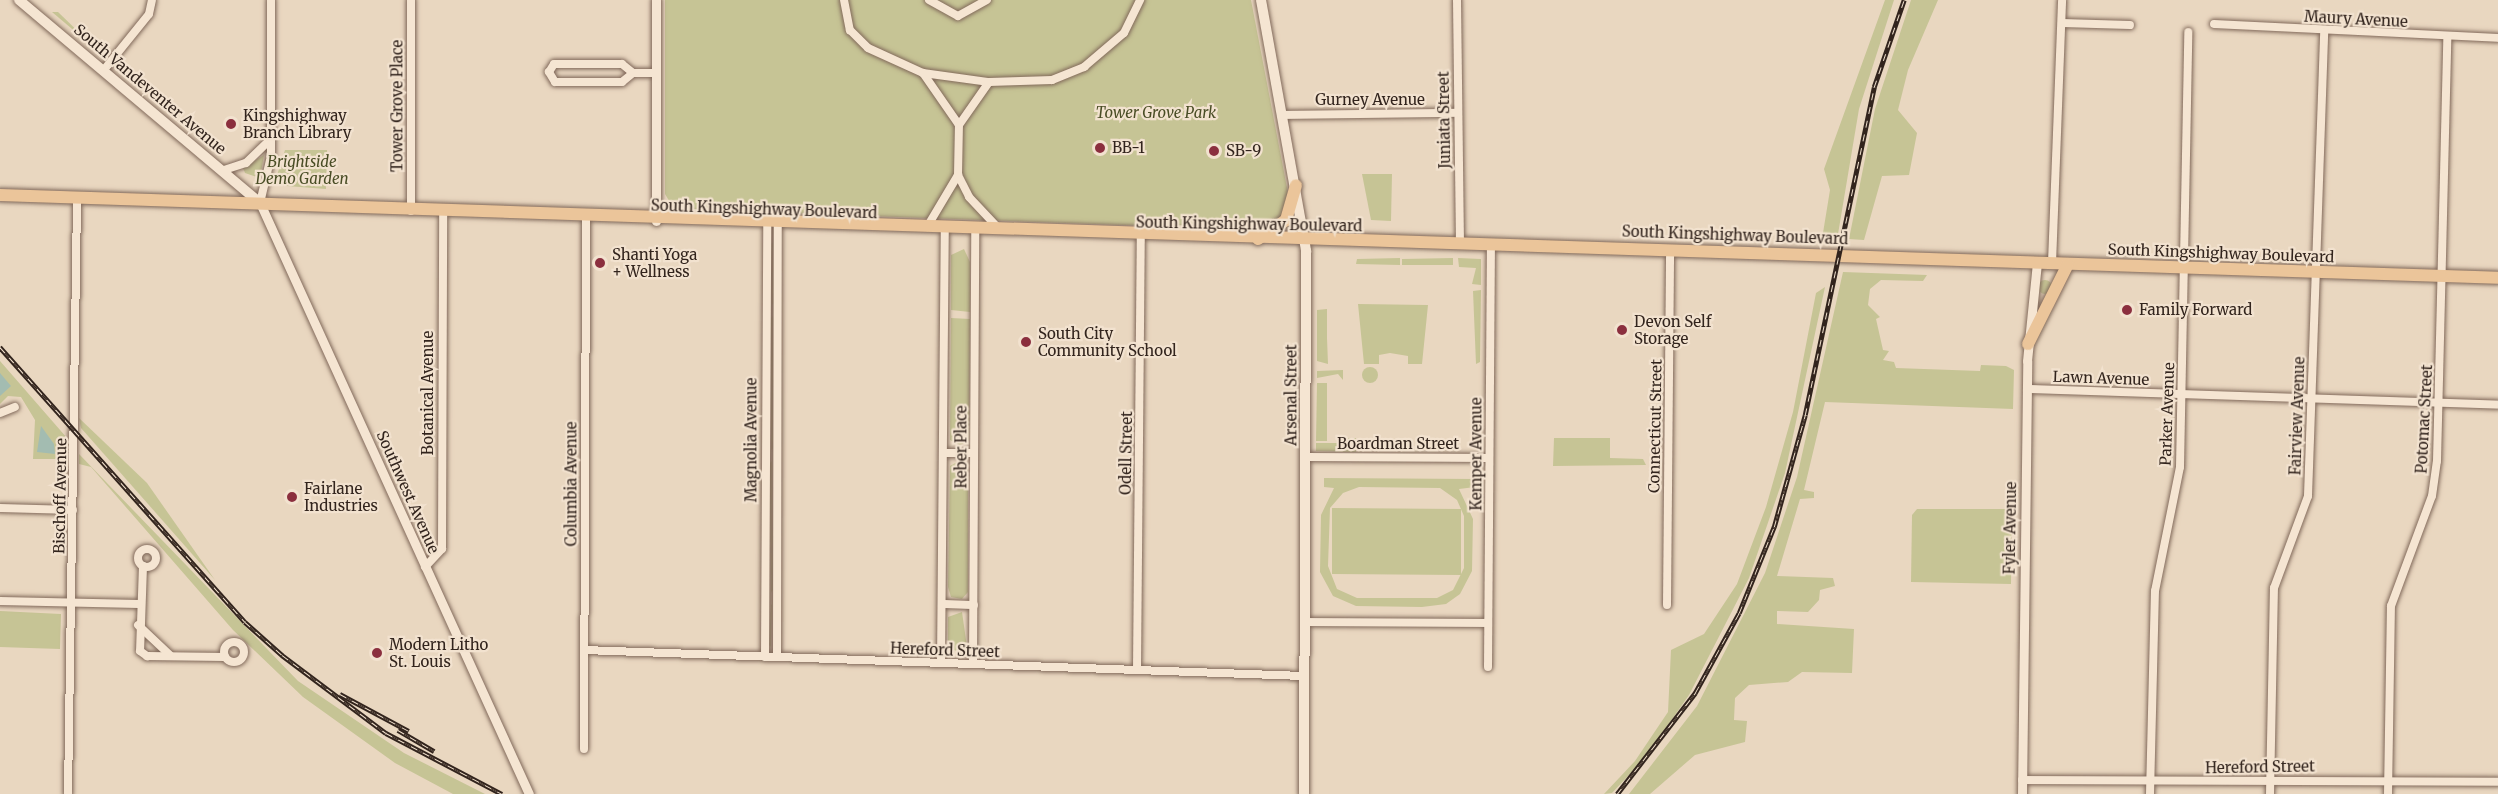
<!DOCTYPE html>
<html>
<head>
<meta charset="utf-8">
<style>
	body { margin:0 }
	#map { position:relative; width:2498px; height:794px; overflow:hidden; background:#e9d7c0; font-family:Merriweather,serif }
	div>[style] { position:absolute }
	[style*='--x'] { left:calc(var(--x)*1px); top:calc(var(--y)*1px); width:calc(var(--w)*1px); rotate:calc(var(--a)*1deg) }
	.green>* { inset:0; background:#c6c495 }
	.round { border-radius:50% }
	.water>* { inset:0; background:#a3bcb1 }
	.roads { filter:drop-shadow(0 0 2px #81695a) drop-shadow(0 0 2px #81695a) }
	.minor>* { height:8px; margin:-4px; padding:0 4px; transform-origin:4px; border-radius:4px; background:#f5e5d2 }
	.minor>.ring { margin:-4px; padding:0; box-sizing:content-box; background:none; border:8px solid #f5e5d2; border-radius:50% }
	.tertiary>* { height:9px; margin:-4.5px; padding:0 4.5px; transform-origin:4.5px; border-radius:4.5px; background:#f5e5d2 }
	.secondary>* { height:10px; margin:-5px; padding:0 5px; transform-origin:5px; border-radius:5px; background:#f5e5d2 }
	.primary>* { height:12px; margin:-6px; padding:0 6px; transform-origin:6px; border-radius:6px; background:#ebc59a }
	.rail>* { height:4.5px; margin-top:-2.25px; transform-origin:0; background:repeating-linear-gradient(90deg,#f2e2cf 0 7px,#32241d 0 14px); box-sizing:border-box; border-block:2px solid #32241d }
	.dots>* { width:16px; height:16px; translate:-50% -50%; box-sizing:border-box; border:3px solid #f2e2cf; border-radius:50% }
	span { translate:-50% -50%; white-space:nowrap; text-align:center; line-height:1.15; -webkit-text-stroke:4.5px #f2e2cf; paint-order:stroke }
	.street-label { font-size:15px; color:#32241d }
	.park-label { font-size:15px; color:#494d25; font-style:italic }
	.poi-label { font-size:15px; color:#32241d }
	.left { translate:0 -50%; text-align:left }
</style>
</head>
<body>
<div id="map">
	<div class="green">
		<div style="clip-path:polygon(665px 0,1251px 0,1288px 193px,1286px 212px,1266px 228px,1237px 229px,674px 209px,665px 194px)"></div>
		<div style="clip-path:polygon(1885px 0,1894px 0,1859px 109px,1837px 240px,1822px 239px,1830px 190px,1824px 169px)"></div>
		<div style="clip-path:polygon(1911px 0,1938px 0,1908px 70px,1898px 110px,1917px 133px,1909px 175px,1882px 176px,1864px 240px,1849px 239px,1875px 109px)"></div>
		<div style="clip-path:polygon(52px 12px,58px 12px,91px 44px,91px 45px)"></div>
		<div style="clip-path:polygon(285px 150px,327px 150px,326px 189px,274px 185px)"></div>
		<div style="clip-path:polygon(264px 155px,260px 178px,245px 173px,243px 168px)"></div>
		<div style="clip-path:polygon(1362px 174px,1392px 174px,1391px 221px,1371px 220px)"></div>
		<div style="clip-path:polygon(773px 242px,774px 302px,772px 305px,771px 244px)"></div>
		<div style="clip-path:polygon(964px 249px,970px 262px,970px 312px,951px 310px,951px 255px)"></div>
		<div style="clip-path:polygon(1400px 258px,1400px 265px,1356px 264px,1357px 259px)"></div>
		<div style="clip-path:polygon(1453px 258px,1453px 265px,1402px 265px,1402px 259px)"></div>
		<div style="clip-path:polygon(1458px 258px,1481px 259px,1481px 285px,1472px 284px,1476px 268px,1459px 267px)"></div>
		<div style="clip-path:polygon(1843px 272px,1927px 275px,1923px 281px,1881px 280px,1870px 289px,1868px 305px,1880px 317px,1876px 319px,1883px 350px,1889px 351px,1883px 360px,1894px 362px,1896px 368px,1980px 371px,1981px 365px,2006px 366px,2014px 370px,2013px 409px,1825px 402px,1804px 490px,1814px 492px,1814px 498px,1800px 499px,1777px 576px,1833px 578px,1835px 586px,1820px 590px,1819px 600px,1808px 612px,1777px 611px,1777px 624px,1854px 629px,1852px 673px,1802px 672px,1788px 682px,1749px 685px,1735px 698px,1734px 720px,1747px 721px,1745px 742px,1695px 755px,1650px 794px,1629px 794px,1697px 706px,1765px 573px,1797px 477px)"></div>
		<div class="round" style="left:2038px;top:280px;width:14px;height:14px"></div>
		<div style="clip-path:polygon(1825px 287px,1785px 473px,1749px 578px,1689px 695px,1645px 758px,1612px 793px,1604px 794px,1635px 761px,1668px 712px,1671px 650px,1704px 634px,1737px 584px,1766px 507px,1793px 412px,1816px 293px)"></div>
		<div style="clip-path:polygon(1481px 290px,1480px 362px,1476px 364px,1473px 291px)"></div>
		<div style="clip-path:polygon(1358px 304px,1428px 305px,1422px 364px,1408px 364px,1408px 356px,1390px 353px,1379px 355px,1379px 364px,1364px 364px)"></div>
		<div style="clip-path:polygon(1327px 309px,1327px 338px,1328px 364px,1317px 361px,1317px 310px)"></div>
		<div style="clip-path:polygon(773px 316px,774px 448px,771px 450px,771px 318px)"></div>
		<div style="clip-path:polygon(951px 318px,970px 319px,969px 441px,960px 445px,950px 440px)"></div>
		<div style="clip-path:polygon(0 361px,67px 438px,67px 460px,63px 442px,63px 459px,33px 459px,35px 420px,21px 397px,8px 396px,0 404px)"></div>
		<div class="round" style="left:1362px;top:367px;width:16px;height:16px"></div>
		<div style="clip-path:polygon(1343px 370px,1343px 380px,1338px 374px,1317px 378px,1317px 371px)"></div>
		<div style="clip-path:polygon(1317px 383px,1327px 383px,1327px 441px,1316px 441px)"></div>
		<div style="clip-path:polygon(79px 418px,147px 483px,215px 580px,81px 428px)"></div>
		<div style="clip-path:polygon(1347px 438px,1356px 438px,1356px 452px,1316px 451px,1316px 443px,1347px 443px)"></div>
		<div style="clip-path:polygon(1554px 438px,1610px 438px,1610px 458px,1643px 459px,1646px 465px,1553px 466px)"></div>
		<div style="clip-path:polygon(79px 454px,298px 681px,404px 753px,485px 794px,453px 794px,395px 763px,303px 697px,233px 630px,91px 467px,79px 464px)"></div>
		<div style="clip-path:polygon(772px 461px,773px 590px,771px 592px,770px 463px)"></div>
		<div style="clip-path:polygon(959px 461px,968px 468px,968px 592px,962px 599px,951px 597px,948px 587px,950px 466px)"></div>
		<div style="clip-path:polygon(evenodd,1324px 478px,1476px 479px,1475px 487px,1459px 489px,1473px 519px,1472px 571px,1460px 594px,1446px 604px,1422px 607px,1356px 606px,1333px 596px,1320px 572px,1321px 515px,1334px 488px,1324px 487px,1324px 478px,1359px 487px,1440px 488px,1457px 500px,1464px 516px,1464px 568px,1453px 590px,1437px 598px,1357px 598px,1337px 589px,1328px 566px,1330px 508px,1343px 493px,1359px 487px)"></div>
		<div style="clip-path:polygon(1332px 508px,1461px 509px,1461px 575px,1332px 574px)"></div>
		<div style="clip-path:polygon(1917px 509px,2012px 509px,2011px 584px,1911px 582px,1912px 515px)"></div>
		<div style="clip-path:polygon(771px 604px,772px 605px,771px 647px,769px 645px)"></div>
		<div style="clip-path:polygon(0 611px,61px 614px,60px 649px,0 647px)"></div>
		<div style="clip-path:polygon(962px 612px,967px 647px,959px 653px,948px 646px,948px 617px)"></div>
	</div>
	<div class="water">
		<div style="clip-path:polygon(0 373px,11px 386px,0 396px)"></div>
		<div style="clip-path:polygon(41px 426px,54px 444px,55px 454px,37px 452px)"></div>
	</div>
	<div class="roads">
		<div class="minor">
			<div style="--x:411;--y:0;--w:211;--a:90"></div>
			<div style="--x:844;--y:0;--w:31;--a:79"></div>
			<div style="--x:850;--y:30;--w:25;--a:45"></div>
			<div style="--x:868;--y:48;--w:60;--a:24.4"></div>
			<div style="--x:923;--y:73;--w:67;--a:7.8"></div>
			<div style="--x:989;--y:82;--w:63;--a:-1.8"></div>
			<div style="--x:1052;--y:80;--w:35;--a:-22"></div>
			<div style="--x:1084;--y:67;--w:52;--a:-40.4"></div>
			<div style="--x:1124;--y:33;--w:37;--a:-64"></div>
			<div style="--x:929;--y:0;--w:33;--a:29"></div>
			<div style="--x:958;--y:16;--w:33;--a:-29"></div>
			<div style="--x:1457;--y:0;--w:240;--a:89.3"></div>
			<div style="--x:2062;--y:23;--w:68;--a:1.7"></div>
			<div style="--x:2214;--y:24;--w:284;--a:2.8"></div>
			<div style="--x:103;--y:71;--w:73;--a:-51.1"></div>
			<div style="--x:149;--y:14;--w:14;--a:-78"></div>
			<div style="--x:633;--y:73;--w:14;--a:141"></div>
			<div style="--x:622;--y:82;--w:67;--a:180"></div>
			<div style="--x:555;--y:82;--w:12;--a:-121"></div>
			<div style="--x:549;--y:72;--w:9;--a:-58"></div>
			<div style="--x:554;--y:64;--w:68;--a:0"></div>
			<div style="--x:622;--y:64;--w:14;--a:39"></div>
			<div style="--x:633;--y:73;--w:23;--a:0"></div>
			<div style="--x:923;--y:73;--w:63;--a:55.3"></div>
			<div style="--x:1283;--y:115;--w:174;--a:-0.7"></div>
			<div style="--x:224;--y:170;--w:23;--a:-18"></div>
			<div style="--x:246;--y:163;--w:35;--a:-44"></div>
			<div style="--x:958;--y:175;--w:25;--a:63"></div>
			<div style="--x:969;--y:197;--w:44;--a:46.8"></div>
			<div style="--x:260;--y:203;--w:48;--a:-76.8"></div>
			<div style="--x:271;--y:156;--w:156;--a:-90"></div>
			<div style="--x:927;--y:227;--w:61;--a:-59.2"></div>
			<div style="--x:958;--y:175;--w:50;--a:-88.9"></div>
			<div style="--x:959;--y:125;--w:52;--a:-55.1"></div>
			<div style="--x:2052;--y:263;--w:263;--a:-87.8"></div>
			<div style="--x:2027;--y:389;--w:471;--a:1.9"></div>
			<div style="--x:0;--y:413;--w:16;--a:-22"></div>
			<div style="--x:943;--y:453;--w:31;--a:0"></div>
			<div style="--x:1306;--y:457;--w:183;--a:0.3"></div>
			<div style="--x:0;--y:508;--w:73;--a:1.6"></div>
			<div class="ring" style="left:138px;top:549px;width:10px;height:10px"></div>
			<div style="--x:143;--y:566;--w:85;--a:92"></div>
			<div style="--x:140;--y:651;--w:9;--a:36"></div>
			<div style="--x:147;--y:656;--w:78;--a:0.7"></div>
			<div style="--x:425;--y:567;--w:25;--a:-47"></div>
			<div style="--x:442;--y:549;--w:337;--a:-89.8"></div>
			<div style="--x:0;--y:601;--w:139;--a:1.2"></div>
			<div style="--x:942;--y:604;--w:32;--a:2"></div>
			<div style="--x:1667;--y:605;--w:356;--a:-89.5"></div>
			<div style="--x:1305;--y:622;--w:183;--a:0.3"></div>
			<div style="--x:138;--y:625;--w:45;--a:43.2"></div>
			<div class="ring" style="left:224px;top:642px;width:12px;height:12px"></div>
			<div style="--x:584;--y:650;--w:721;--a:2.07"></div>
			<div style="--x:765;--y:657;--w:433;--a:-89.7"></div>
			<div style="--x:777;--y:657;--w:433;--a:-89.9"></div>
			<div style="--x:941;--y:663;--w:433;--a:-89.5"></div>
			<div style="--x:973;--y:664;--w:433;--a:-89.7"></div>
			<div style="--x:1488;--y:667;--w:424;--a:-89.6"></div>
			<div style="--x:1137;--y:670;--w:433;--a:-89.5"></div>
			<div style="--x:584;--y:749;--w:531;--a:-89.78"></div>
			<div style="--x:2022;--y:780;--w:476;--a:0.2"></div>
			<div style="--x:68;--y:794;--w:596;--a:-89.13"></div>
			<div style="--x:2150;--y:794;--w:203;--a:-88.6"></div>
			<div style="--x:2155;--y:591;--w:126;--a:-78.6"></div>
			<div style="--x:2180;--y:467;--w:435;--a:-88.9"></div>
			<div style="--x:2270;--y:794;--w:206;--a:-88.9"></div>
			<div style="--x:2274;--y:588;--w:98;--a:-69.7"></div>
			<div style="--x:2308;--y:496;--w:464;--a:-88"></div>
			<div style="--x:2388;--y:794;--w:188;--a:-89.1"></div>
			<div style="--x:2391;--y:606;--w:117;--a:-69.6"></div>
			<div style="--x:2432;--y:496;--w:35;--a:-82"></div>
			<div style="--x:2437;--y:461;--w:424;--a:-88.6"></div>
		</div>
		<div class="tertiary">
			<div style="--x:656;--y:0;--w:221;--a:90"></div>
			<div style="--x:260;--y:203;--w:649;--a:65.53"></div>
			<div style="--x:2022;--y:794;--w:433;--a:-89.3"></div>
			<div style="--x:2027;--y:361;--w:99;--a:-84.2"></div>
		</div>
		<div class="secondary">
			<div style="--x:19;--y:0;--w:315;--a:40.1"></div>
			<div style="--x:1261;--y:0;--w:255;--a:79.8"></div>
			<div style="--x:1306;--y:251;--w:543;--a:90.21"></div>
		</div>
		<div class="primary">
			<div style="--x:0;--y:195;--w:2499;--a:1.9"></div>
			<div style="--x:1258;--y:239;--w:34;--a:-34"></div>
			<div style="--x:1286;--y:220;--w:36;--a:-74"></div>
			<div style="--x:2028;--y:344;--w:89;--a:-63.4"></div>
		</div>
	</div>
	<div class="rail">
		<div style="--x:0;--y:347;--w:368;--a:48.3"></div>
		<div style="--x:245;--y:622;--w:50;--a:41.7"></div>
		<div style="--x:282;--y:655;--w:130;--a:36.9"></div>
		<div style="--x:386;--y:733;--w:131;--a:27.7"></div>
		<div style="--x:340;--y:694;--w:78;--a:28.2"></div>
		<div style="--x:398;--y:730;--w:42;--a:30.3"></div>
		<div style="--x:1617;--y:794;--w:128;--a:-52.3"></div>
		<div style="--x:1695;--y:693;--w:91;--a:-61.2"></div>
		<div style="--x:1739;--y:613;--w:93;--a:-67.9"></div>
		<div style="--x:1774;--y:527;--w:116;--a:-74.5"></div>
		<div style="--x:1805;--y:415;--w:335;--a:-78.1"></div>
		<div style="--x:1874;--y:87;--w:92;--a:-71"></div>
	</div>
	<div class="dots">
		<div style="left:231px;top:124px;background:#8b2f3e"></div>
		<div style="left:1100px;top:148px;background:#8b2f3e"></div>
		<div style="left:1214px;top:151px;background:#8b2f3e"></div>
		<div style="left:600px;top:263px;background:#8b2f3e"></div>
		<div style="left:2127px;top:310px;background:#8b2f3e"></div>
		<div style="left:1622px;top:330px;background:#8b2f3e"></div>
		<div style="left:1026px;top:342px;background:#8b2f3e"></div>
		<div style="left:292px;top:497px;background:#8b2f3e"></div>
		<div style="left:377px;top:653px;background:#8b2f3e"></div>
	</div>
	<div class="street-label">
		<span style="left:2356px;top:19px;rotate:3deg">Maury Avenue</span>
		<span style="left:150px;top:89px;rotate:40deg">South Vandeventer Avenue</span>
		<span style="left:1370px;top:100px">Gurney Avenue</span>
		<span style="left:397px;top:106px;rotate:-90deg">Tower Grove Place</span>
		<span style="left:1444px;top:120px;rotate:-91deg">Juniata Street</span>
		<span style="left:764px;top:209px;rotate:2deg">South Kingshighway Boulevard</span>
		<span style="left:1249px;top:224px;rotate:1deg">South Kingshighway Boulevard</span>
		<span style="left:1735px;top:235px;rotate:2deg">South Kingshighway Boulevard</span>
		<span style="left:2221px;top:253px;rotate:2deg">South Kingshighway Boulevard</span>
		<span style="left:2101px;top:378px;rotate:2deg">Lawn Avenue</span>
		<span style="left:428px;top:393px;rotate:-90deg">Botanical Avenue</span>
		<span style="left:1291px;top:395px;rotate:-90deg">Arsenal Street</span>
		<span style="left:2167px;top:414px;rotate:-88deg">Parker Avenue</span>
		<span style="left:2297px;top:416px;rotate:-88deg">Fairview Avenue</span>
		<span style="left:2424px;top:419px;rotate:-87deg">Potomac Street</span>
		<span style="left:1655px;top:426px;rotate:-89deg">Connecticut Street</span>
		<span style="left:751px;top:440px;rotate:-90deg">Magnolia Avenue</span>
		<span style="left:1398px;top:444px">Boardman Street</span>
		<span style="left:961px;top:447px;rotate:-90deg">Reber Place</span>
		<span style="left:1126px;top:453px;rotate:-89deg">Odell Street</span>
		<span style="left:1476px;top:454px;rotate:-90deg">Kemper Avenue</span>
		<span style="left:571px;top:484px;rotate:-90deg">Columbia Avenue</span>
		<span style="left:408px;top:492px;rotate:66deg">Southwest Avenue</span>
		<span style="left:60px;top:496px;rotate:-89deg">Bischoff Avenue</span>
		<span style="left:2010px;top:528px;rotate:-89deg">Fyler Avenue</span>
		<span style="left:945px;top:650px;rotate:2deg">Hereford Street</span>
		<span style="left:2260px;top:767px;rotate:-1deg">Hereford Street</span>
	</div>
	<div class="park-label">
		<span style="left:1156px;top:113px">Tower Grove Park</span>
		<span style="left:302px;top:170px">Brightside<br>Demo Garden</span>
	</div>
	<div class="poi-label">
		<span class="left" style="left:243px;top:124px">Kingshighway<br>Branch Library</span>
		<span class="left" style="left:1112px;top:148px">BB-1</span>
		<span class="left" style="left:1226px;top:151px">SB-9</span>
		<span class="left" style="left:612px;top:263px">Shanti Yoga<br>+ Wellness</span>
		<span class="left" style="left:2139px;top:310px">Family Forward</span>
		<span class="left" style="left:1634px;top:330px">Devon Self<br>Storage</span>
		<span class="left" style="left:1038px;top:342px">South City<br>Community School</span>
		<span class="left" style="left:304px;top:497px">Fairlane<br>Industries</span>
		<span class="left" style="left:389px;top:653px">Modern Litho<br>St. Louis</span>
	</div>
</div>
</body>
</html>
